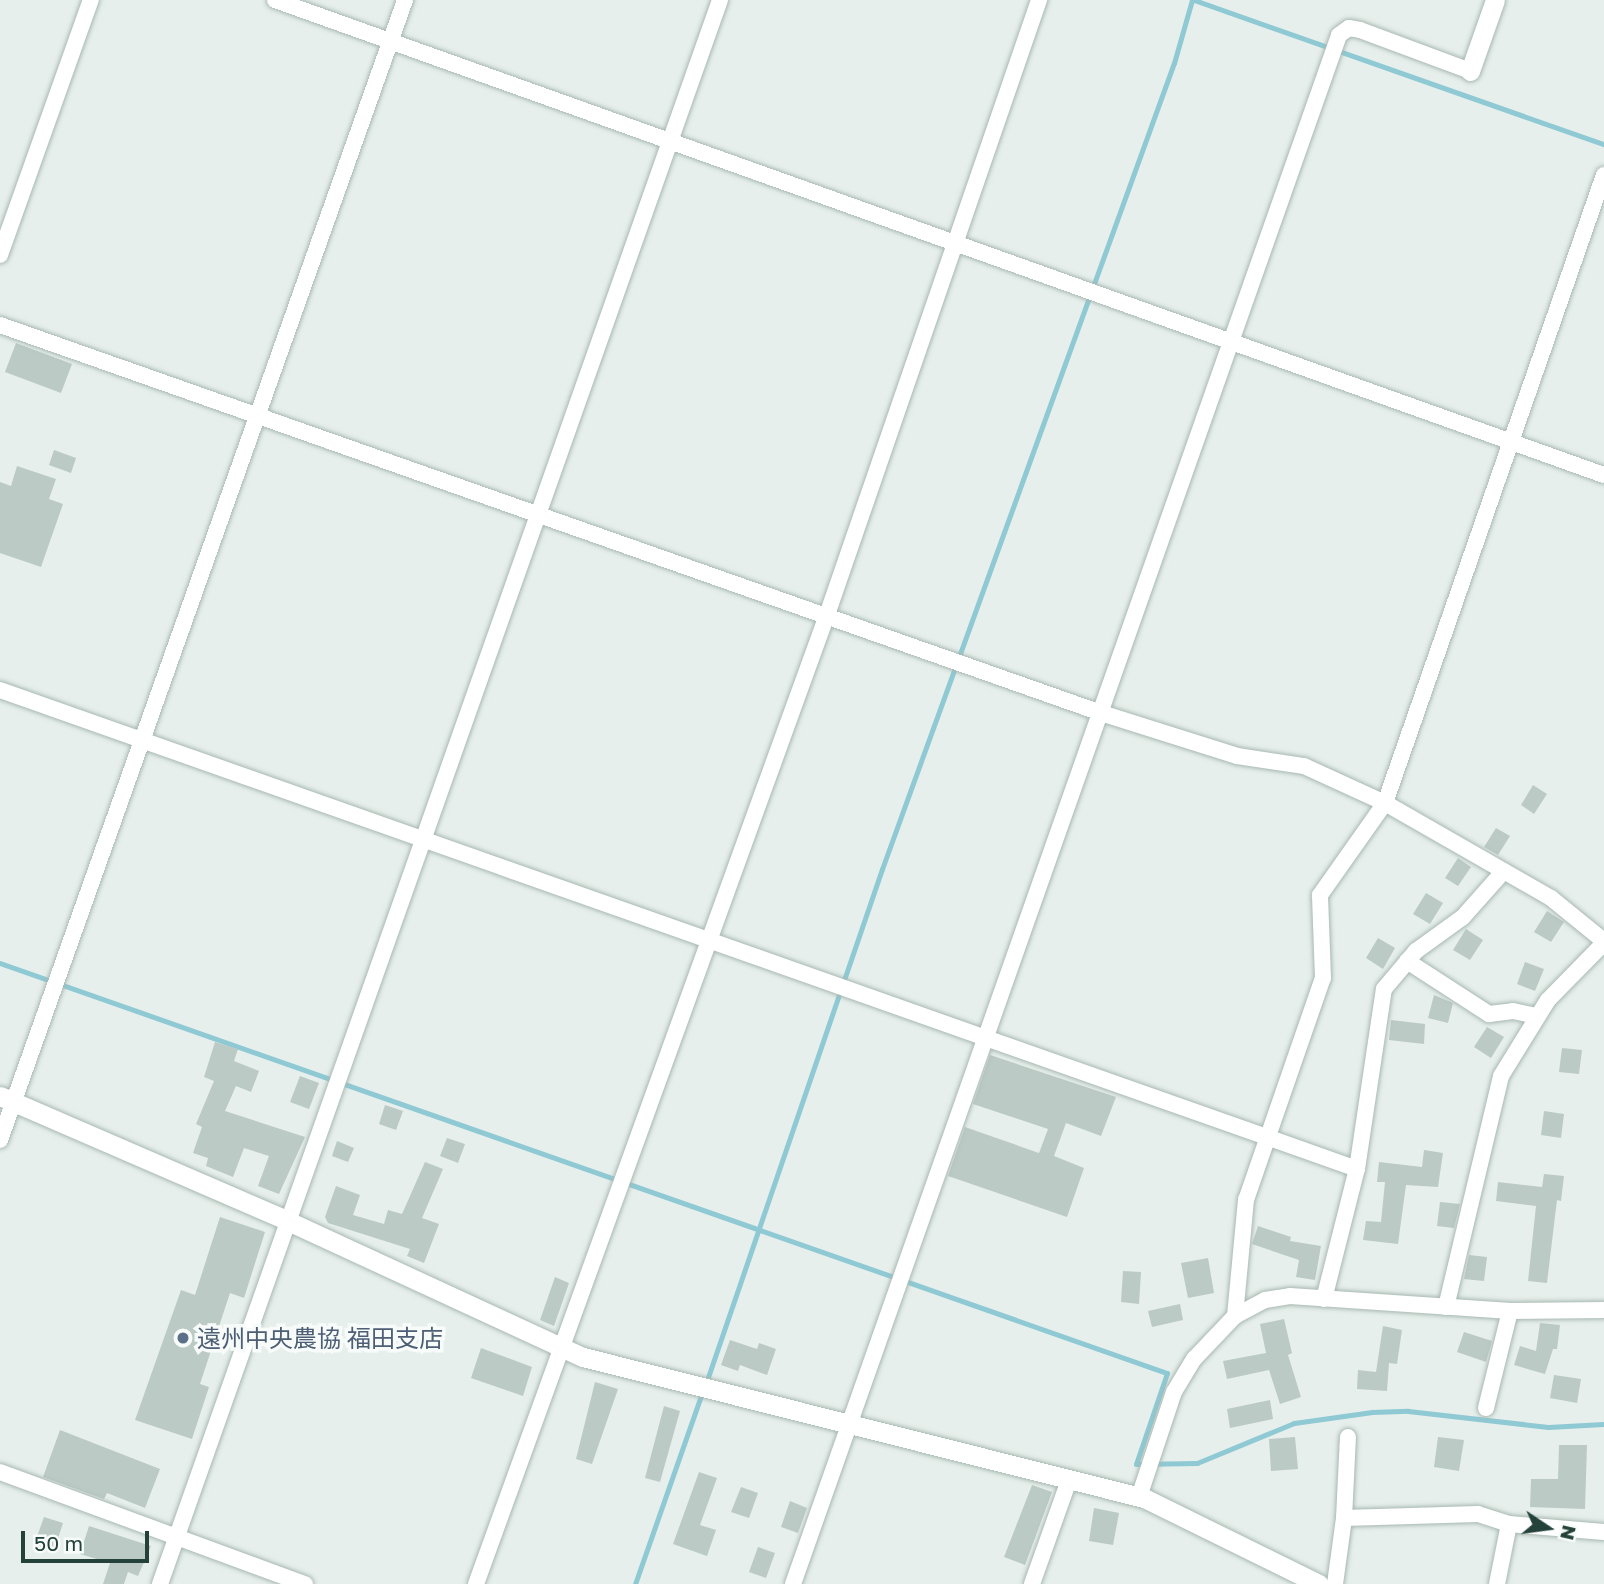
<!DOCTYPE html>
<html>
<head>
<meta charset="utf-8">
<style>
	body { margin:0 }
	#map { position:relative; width:1604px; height:1584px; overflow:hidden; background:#e6efeb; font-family:"Golos Text","Noto Sans JP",sans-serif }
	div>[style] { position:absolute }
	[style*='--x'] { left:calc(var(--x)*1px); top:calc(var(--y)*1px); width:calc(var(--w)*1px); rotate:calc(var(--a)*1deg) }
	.stream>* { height:5px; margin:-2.5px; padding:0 2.5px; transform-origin:2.5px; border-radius:2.5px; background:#8ec9d4 }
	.building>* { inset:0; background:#bbcac4 }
	.roads { filter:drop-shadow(0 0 2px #a8b8b2) drop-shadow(0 0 2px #a8b8b2) }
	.minor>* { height:16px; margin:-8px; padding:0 8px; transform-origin:8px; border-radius:8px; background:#fff }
	.tertiary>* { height:19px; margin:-9.5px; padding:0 9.5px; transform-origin:9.5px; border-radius:9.5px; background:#fff }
	.dots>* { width:19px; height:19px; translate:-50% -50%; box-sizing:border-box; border:4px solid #f7fbf9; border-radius:50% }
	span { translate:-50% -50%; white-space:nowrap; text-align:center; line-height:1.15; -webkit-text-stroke:7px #f7fbf9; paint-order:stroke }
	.service-label { font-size:24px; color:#4e5e75 }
	.left { translate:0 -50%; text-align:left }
	.north { position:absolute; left:1513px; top:1493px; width:70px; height:70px; -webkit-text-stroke:5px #f7fbf9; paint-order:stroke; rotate:103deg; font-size:19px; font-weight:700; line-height:28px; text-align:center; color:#24423a }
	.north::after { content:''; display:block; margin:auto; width:24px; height:32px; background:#24423a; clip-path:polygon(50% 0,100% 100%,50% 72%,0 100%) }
	.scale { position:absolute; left:21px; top:1531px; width:128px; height:32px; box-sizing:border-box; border:4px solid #24423a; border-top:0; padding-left:9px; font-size:21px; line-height:24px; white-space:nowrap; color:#24423a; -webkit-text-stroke:5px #f7fbf9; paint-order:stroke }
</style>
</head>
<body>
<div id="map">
	<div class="stream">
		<div style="--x:1194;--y:0;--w:435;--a:19.4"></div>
		<div style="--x:0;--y:963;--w:1237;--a:19.36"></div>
		<div style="--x:1167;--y:1373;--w:96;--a:108.8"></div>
		<div style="--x:1136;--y:1464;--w:61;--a:-0.9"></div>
		<div style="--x:1197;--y:1463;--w:105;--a:-22.4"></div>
		<div style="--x:1294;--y:1423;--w:79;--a:-8"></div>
		<div style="--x:1372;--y:1412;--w:36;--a:-2"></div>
		<div style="--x:1408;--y:1411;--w:141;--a:6.5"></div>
		<div style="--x:1548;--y:1427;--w:56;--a:-3.1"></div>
		<div style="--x:706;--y:1383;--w:543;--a:-71.1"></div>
		<div style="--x:882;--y:869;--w:857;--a:-70.09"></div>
		<div style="--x:1174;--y:63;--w:66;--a:-74.1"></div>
		<div style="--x:635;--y:1584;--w:202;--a:-70.7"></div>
	</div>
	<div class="building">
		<div style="clip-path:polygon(16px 343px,72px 364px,61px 393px,5px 372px)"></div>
		<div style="clip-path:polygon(54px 450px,76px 458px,71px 473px,49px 465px)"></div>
		<div style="clip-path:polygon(17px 466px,56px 479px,49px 499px,63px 504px,41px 567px,0 553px,0 482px,11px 486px)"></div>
		<div style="clip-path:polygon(1533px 785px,1547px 794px,1534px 814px,1521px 805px)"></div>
		<div style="clip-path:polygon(1496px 828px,1510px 836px,1498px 855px,1484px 847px)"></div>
		<div style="clip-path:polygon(1458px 858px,1471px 867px,1458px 886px,1445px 878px)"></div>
		<div style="clip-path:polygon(1426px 893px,1443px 903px,1430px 924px,1413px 914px)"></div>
		<div style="clip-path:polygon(1547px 911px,1564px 922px,1551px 942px,1534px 932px)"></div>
		<div style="clip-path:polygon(1466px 929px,1483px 940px,1470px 960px,1453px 950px)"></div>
		<div style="clip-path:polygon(1378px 938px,1395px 948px,1383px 969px,1366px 958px)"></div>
		<div style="clip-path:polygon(1525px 962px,1544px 969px,1535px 991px,1517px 984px)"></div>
		<div style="clip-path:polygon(1434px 995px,1453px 1003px,1448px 1023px,1428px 1018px)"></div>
		<div style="clip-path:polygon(1391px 1020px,1425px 1024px,1424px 1044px,1389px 1040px)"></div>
		<div style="clip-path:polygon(1487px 1027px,1504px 1037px,1491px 1058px,1474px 1047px)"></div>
		<div style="clip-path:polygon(215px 1042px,238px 1049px,234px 1061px,259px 1071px,251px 1092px,236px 1086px,225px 1111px,305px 1137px,279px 1194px,258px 1186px,269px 1156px,244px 1148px,233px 1177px,206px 1166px,208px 1158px,193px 1153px,202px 1127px,196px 1124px,214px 1081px,204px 1077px)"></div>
		<div style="clip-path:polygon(1562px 1048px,1582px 1050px,1579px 1074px,1559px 1072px)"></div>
		<div style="clip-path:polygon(990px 1055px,1116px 1097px,1101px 1136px,1066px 1123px,1054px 1156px,1084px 1168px,1067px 1217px,948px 1176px,965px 1127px,1039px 1153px,1048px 1129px,973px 1104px)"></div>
		<div style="clip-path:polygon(300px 1076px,319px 1083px,309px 1109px,290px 1102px)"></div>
		<div style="clip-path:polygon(385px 1105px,403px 1111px,396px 1130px,379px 1124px)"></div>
		<div style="clip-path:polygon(1544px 1111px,1564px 1114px,1561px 1138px,1541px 1135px)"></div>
		<div style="clip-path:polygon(447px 1138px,465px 1144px,458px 1163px,440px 1156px)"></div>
		<div style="clip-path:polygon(337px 1141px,354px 1148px,348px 1162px,332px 1156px)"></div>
		<div style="clip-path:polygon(1424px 1150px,1443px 1153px,1438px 1187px,1406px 1185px,1398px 1244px,1363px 1240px,1366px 1221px,1381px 1222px,1385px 1182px,1377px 1182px,1379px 1162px,1422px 1167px)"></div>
		<div style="clip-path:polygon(425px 1162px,443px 1169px,422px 1218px,439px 1224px,424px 1263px,407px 1256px,410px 1249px,328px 1223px,325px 1217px,336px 1186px,360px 1195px,353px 1215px,384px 1224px,388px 1210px,402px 1214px)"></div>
		<div style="clip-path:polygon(1544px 1174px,1564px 1176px,1561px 1201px,1557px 1200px,1547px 1283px,1528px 1281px,1536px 1206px,1496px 1201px,1498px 1182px,1542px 1187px)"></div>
		<div style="clip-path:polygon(1440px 1202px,1460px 1204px,1454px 1228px,1437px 1226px)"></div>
		<div style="clip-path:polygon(220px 1217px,265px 1232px,244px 1298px,230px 1293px,200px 1384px,209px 1387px,192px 1439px,135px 1420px,181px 1290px,195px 1295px)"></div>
		<div style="clip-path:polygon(1258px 1226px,1291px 1237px,1290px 1241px,1321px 1246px,1315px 1280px,1296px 1277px,1299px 1260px,1252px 1244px)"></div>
		<div style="clip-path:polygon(1469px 1255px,1487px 1257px,1484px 1281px,1464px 1279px)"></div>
		<div style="clip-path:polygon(1208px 1258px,1214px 1293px,1188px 1298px,1181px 1263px)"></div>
		<div style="clip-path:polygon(1123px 1271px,1141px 1272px,1139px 1304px,1121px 1302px)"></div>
		<div style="clip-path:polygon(555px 1277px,569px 1283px,554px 1326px,540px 1320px)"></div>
		<div style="clip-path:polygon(1180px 1304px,1183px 1320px,1152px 1327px,1148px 1311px)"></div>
		<div style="clip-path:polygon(1284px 1319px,1292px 1353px,1288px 1355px,1301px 1397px,1280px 1404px,1269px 1370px,1227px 1379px,1223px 1361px,1266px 1353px,1260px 1324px)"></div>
		<div style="clip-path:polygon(1540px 1323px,1560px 1325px,1557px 1349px,1553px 1349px,1545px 1374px,1514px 1365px,1520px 1346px,1536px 1351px)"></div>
		<div style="clip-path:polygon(1383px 1326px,1402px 1330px,1397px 1364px,1389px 1363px,1387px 1391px,1357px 1389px,1358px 1370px,1376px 1372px)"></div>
		<div style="clip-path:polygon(1464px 1332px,1492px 1341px,1486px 1362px,1457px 1352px)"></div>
		<div style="clip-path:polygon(730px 1340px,757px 1349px,759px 1343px,776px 1349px,767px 1375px,740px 1365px,738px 1371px,721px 1365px)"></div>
		<div style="clip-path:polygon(481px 1348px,532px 1367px,523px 1396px,471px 1378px)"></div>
		<div style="clip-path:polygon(1554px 1375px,1581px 1379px,1577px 1403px,1550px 1398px)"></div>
		<div style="clip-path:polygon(595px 1382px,618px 1389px,592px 1464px,576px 1459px)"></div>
		<div style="clip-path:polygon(1270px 1400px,1273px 1419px,1230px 1428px,1227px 1409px)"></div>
		<div style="clip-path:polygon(664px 1406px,680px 1411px,660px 1482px,645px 1478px)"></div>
		<div style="clip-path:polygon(60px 1430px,160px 1469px,145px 1508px,107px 1493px,104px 1499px,43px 1477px)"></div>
		<div style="clip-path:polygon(1295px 1437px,1298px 1469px,1271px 1471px,1269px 1439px)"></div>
		<div style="clip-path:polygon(1438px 1437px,1464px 1440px,1459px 1471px,1434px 1467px)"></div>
		<div style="clip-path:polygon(1559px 1445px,1587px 1445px,1585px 1509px,1530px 1507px,1531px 1479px,1558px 1479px)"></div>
		<div style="clip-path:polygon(699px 1472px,717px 1478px,700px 1525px,716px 1530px,707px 1556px,673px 1544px)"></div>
		<div style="clip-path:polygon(1032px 1485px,1052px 1492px,1025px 1565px,1004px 1557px)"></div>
		<div style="clip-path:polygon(741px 1487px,758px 1493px,749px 1518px,731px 1512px)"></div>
		<div style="clip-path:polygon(790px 1501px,807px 1508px,798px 1533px,781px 1527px)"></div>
		<div style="clip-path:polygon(1094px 1508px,1119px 1513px,1113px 1545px,1089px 1541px)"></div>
		<div style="clip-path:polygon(44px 1517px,63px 1523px,54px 1551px,34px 1545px)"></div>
		<div style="clip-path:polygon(89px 1526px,151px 1546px,138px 1576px,128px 1572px,124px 1584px,103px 1584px,110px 1563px,80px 1554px)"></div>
		<div style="clip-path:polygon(758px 1547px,775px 1553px,766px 1578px,749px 1572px)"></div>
	</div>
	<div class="roads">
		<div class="minor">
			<div style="--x:275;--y:0;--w:1411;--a:19.67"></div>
			<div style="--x:0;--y:255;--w:271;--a:-70.4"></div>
			<div style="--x:0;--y:325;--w:1167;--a:19.41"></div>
			<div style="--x:1101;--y:713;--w:143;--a:17.5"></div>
			<div style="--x:1237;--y:756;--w:68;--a:8.5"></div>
			<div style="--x:1304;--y:766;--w:89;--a:24.6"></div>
			<div style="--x:1385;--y:803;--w:191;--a:29.8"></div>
			<div style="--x:1551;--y:898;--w:68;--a:39.1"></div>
			<div style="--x:0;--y:690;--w:1439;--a:19.44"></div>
			<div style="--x:1407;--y:961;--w:98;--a:32.9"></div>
			<div style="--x:1489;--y:1014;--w:24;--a:-7"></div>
			<div style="--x:1513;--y:1011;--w:24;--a:12"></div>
			<div style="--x:0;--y:1140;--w:1210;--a:-70.44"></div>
			<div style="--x:1324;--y:1299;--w:134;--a:-75.8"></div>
			<div style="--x:1357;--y:1169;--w:182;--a:-81.5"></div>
			<div style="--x:1384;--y:989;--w:50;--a:-49.9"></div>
			<div style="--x:1416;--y:951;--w:58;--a:-35.9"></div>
			<div style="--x:1463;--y:917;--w:60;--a:-48.4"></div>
			<div style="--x:1446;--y:1307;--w:237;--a:-76.6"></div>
			<div style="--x:1501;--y:1076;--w:89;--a:-58.3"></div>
			<div style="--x:1548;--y:1000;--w:80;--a:-45.5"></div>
			<div style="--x:1235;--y:1316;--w:117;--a:-84.6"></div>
			<div style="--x:1246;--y:1200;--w:235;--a:-70.9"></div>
			<div style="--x:1323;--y:978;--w:83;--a:-92.1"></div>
			<div style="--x:1320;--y:895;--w:113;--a:-54.8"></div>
			<div style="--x:1385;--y:803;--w:665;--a:-70.78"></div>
			<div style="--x:1486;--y:1408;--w:100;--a:-76.1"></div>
			<div style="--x:0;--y:1472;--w:325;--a:20.2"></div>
			<div style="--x:1139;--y:1497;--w:111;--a:-71.6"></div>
			<div style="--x:1174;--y:1392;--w:39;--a:-59"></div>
			<div style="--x:1194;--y:1359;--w:59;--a:-46.4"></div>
			<div style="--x:1235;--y:1316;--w:34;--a:-28"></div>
			<div style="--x:1265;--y:1300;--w:25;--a:-9"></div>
			<div style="--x:1290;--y:1296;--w:221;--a:3.9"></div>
			<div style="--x:1510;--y:1311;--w:94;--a:-0.6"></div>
			<div style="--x:1344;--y:1518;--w:134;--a:-1.7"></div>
			<div style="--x:1478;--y:1514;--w:33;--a:18"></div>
			<div style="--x:1509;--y:1524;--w:95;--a:4.8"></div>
			<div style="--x:160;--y:1584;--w:1680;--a:-70.53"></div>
			<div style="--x:476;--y:1584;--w:1031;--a:-70.09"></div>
			<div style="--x:827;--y:615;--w:651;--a:-70.98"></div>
			<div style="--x:793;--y:1584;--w:1642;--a:-70.58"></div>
			<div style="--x:1339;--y:35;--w:12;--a:-35"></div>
			<div style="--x:1349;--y:28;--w:11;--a:10"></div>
			<div style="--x:1360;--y:30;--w:117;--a:20.4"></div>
			<div style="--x:1032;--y:1584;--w:110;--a:-70.4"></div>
			<div style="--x:1335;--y:1584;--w:67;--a:-82.2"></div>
			<div style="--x:1344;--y:1518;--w:81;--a:-87.2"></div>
			<div style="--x:1497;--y:1584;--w:61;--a:-78.7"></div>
		</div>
		<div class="tertiary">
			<div style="--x:1470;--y:71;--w:75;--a:-70.6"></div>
			<div style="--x:0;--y:1096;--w:312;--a:23.4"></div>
			<div style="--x:286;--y:1220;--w:327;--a:24.8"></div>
			<div style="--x:583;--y:1357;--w:578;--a:14.11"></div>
			<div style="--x:1144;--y:1498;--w:195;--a:26.2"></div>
		</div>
	</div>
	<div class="dots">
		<div style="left:183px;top:1338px;background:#5c6f8a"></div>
	</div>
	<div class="service-label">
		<span class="left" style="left:197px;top:1338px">遠州中央農協 福田支店</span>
	</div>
	<div class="north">N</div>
	<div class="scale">50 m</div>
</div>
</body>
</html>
